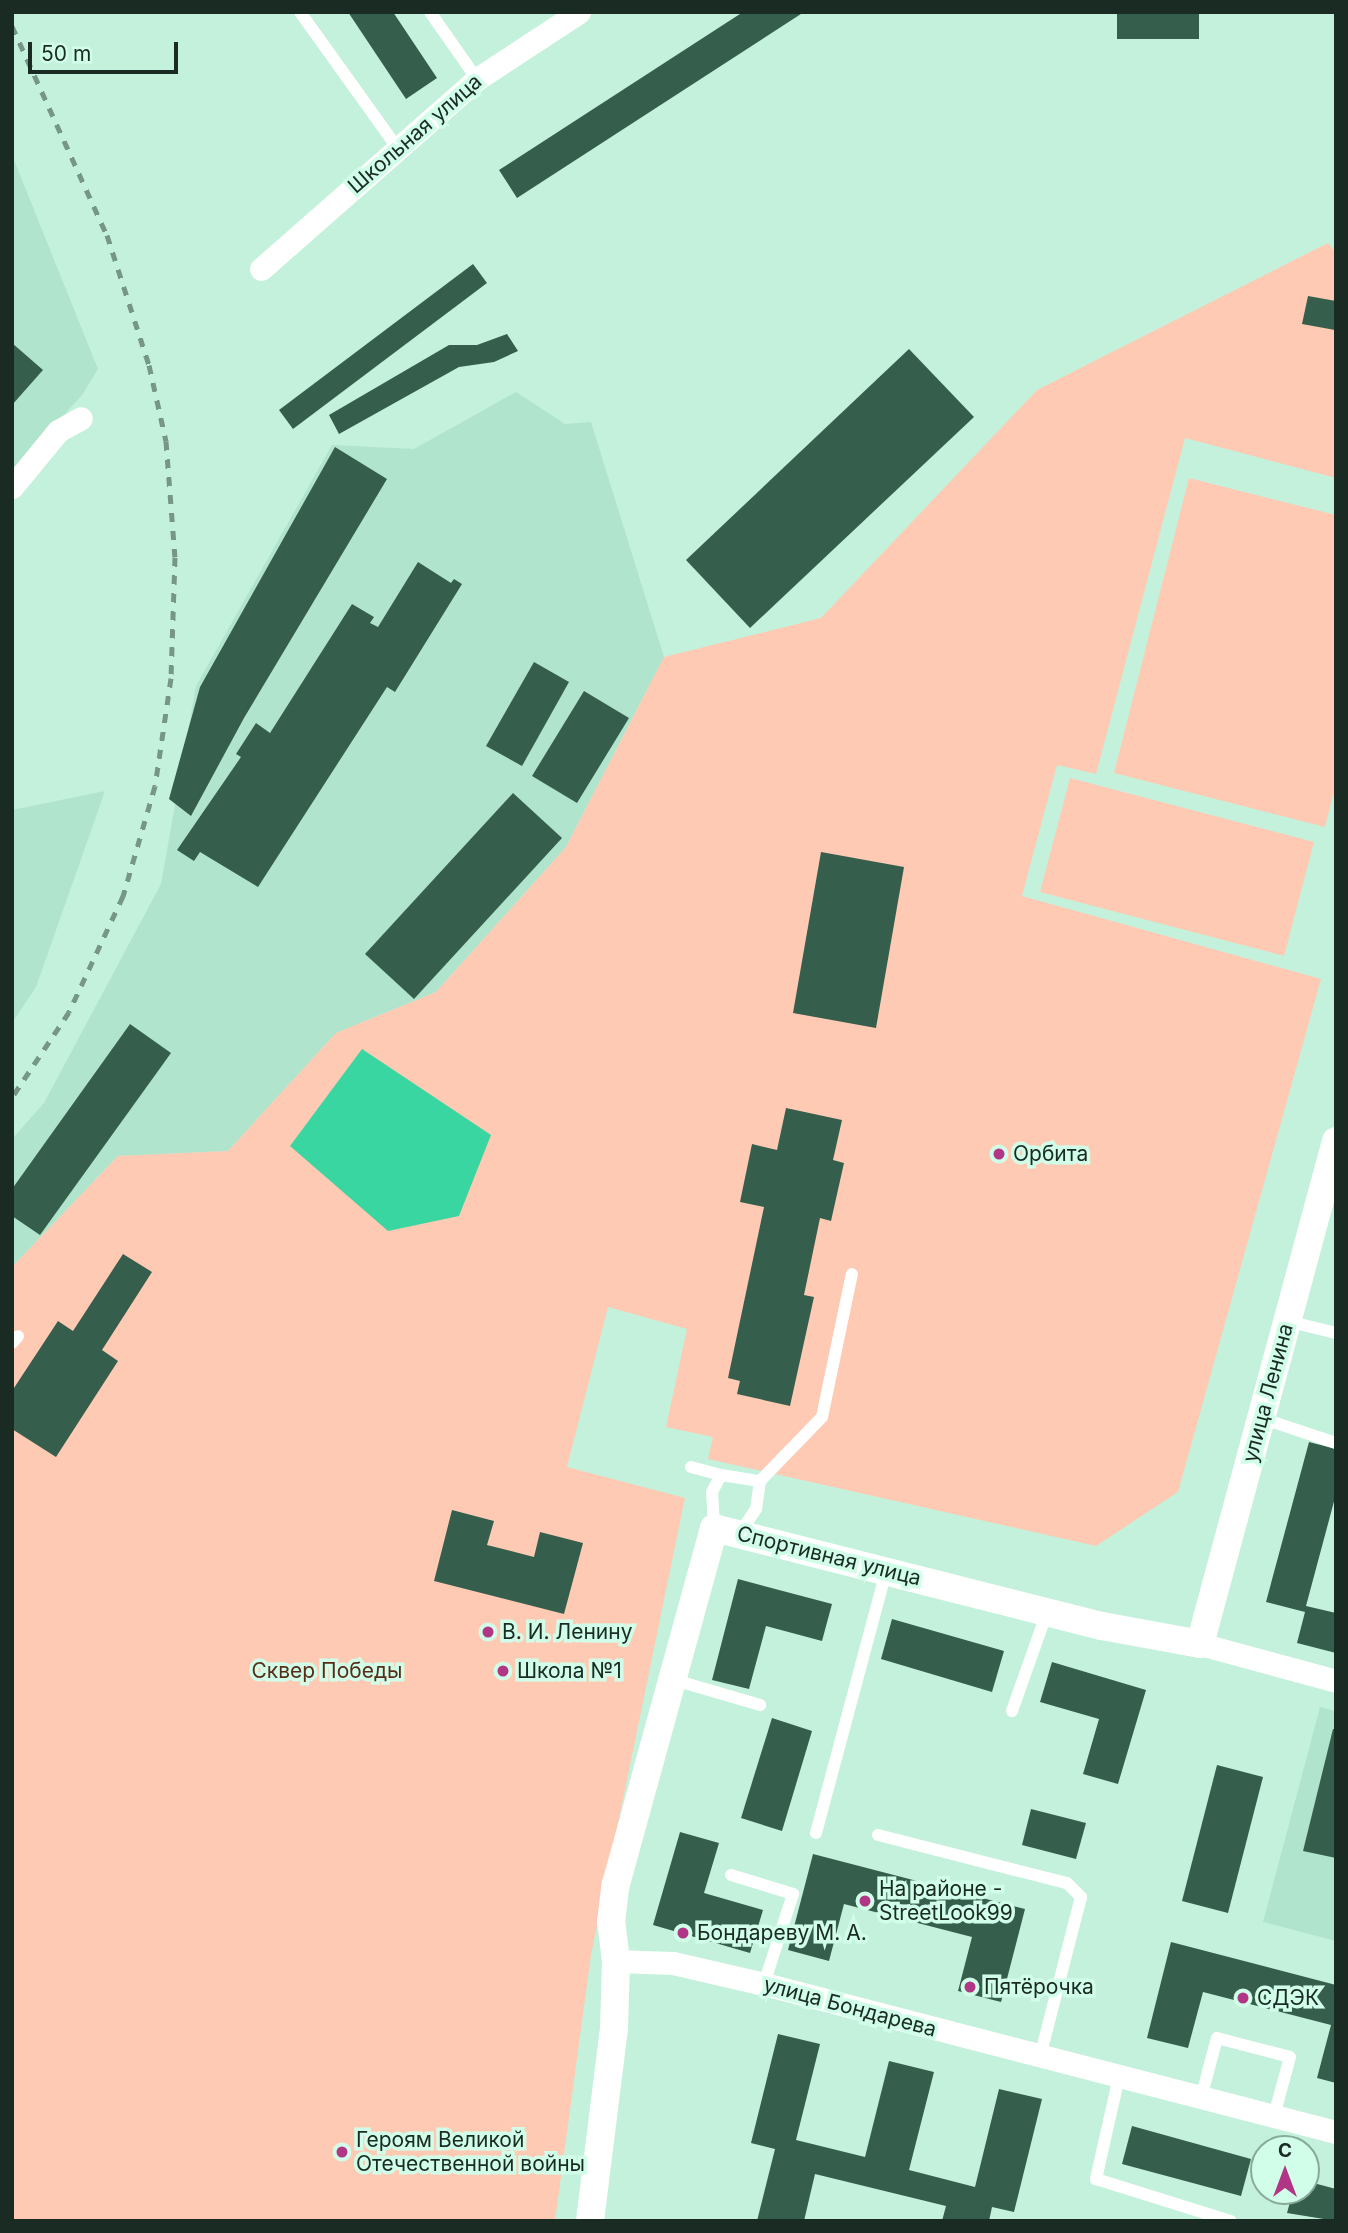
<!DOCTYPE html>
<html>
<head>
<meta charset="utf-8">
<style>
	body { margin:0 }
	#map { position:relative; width:1348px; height:2233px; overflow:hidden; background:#c4f1dc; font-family:Inter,sans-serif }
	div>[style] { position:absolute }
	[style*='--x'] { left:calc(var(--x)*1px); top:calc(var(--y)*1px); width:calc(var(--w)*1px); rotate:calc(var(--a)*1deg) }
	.built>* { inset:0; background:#b1e4cc }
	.green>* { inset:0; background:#fecab3 }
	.water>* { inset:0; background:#3ad6a1 }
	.building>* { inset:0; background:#365e4d }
	.service>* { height:12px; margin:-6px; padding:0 6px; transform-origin:6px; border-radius:6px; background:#fff }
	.minor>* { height:23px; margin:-11.5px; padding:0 11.5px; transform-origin:11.5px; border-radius:11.5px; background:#fff }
	.tertiary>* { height:28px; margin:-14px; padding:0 14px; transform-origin:14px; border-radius:14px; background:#fff }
	.rail>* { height:5px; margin-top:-2.5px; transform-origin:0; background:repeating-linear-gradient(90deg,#769687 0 9px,transparent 0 18px) }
	.dots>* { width:19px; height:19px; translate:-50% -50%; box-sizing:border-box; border:4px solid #d1fee9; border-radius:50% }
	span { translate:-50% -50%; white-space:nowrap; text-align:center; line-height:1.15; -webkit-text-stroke:7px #d1fee9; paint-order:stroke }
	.street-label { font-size:21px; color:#1a2b23 }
	.poi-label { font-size:21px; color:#1a2b23 }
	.left { translate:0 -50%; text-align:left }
	.park-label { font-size:21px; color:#582d18 }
	.frame { position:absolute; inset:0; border:14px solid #1a2b23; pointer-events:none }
	.north { position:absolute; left:1250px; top:2135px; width:70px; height:70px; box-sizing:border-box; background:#d1fee9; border:2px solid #88aa9a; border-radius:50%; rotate:0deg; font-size:19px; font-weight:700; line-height:28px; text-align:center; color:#1a2b23 }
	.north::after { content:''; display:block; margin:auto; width:24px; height:32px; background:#b23686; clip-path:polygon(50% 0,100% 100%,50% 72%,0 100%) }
	.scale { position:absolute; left:28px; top:42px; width:150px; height:32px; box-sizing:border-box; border:4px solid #1a2b23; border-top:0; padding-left:9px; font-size:21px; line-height:24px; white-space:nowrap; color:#1a2b23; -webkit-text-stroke:5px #d1fee9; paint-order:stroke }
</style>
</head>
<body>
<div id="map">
	<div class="built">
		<div style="clip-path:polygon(12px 155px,98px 369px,82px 395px,12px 473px)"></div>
		<div style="clip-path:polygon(516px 392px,565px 424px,591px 422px,664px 657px,566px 847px,436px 992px,336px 1033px,228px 1151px,118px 1156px,12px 1267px,12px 1139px,44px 1103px,161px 884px,196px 686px,332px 445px,414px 449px)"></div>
		<div style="clip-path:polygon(105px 791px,36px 987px,12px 1023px,12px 810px)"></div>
		<div style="clip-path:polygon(1320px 1707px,1336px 1711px,1336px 1941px,1263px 1922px)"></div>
	</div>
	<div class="green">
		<div style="clip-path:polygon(1328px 243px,1336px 253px,1336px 478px,1185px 438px,1096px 774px,1057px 765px,1022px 896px,1321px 979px,1178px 1492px,1096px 1546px,708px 1459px,713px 1437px,666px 1427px,687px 1329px,608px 1307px,567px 1467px,685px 1498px,591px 1955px,555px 2221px,12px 2221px,12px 1267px,118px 1156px,228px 1151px,336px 1033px,436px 992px,566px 847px,664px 657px,821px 618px,1037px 390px)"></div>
		<div style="clip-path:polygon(1189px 478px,1336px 515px,1336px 783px,1325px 827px,1114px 773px)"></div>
		<div style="clip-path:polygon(1070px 778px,1314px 842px,1284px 956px,1040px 892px)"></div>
	</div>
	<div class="water">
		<div style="clip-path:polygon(362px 1049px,491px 1135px,459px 1216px,388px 1231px,290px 1146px)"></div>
	</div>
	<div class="building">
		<div style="clip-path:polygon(348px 12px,393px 12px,437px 78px,406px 99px)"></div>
		<div style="clip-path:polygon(743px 12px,804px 12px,517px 198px,499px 170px)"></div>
		<div style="clip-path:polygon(1117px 12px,1199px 12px,1199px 39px,1117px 39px)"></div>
		<div style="clip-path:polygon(473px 264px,487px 283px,293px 429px,279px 410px)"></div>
		<div style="clip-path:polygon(1308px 296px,1336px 301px,1335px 330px,1302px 324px)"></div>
		<div style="clip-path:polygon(507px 334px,518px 351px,494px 362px,459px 367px,339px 434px,329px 415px,449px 345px,477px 345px)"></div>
		<div style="clip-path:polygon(12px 343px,43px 370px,12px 405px)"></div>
		<div style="clip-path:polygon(909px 349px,974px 417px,750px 628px,686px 560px)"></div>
		<div style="clip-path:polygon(335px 447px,387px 479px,244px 718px,191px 816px,169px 799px,200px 687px)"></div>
		<div style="clip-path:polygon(418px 562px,451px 583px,454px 579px,462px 584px,395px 692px,387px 687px,258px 887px,200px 852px,194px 861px,177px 850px,241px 757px,236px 754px,256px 723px,270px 733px,352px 604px,374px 617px,370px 623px,378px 627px)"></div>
		<div style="clip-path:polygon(534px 662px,569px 682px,522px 766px,486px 746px)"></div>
		<div style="clip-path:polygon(584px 691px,629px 718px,577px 803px,532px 776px)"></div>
		<div style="clip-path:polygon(513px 793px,562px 838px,414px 999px,365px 954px)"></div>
		<div style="clip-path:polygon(821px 852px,904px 867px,876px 1028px,793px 1013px)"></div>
		<div style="clip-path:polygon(130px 1024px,171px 1053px,40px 1235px,12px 1216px,12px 1189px)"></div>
		<div style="clip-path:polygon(786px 1108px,842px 1120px,833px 1160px,844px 1163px,831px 1221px,820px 1218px,804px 1295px,814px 1297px,790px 1406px,737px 1394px,740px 1381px,728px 1378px,764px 1207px,740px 1202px,752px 1144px,777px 1150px)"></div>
		<div style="clip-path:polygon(123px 1254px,152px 1272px,102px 1350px,118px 1361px,56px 1457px,12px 1429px,12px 1391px,58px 1321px,73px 1331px)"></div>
		<div style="clip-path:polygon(1309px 1442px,1336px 1449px,1336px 1494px,1306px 1606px,1336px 1613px,1336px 1653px,1297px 1643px,1305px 1612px,1266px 1602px)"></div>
		<div style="clip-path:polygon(452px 1510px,494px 1521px,487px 1545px,534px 1557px,540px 1532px,583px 1543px,564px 1614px,434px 1581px)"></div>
		<div style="clip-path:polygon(738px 1579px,832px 1604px,822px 1641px,766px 1626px,749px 1689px,712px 1680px)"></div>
		<div style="clip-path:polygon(892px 1619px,1004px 1651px,992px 1692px,881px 1659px)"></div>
		<div style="clip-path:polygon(1052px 1662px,1146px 1690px,1118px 1784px,1083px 1774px,1099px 1719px,1040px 1702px)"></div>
		<div style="clip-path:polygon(772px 1718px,812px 1731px,782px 1831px,741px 1818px)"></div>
		<div style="clip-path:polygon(1333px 1729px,1336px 1729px,1336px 1858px,1303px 1851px)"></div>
		<div style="clip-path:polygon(1217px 1765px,1263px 1777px,1228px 1913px,1182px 1901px)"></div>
		<div style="clip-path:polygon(1031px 1809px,1086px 1823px,1076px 1859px,1022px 1845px)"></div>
		<div style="clip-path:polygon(680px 1832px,719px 1843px,704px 1893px,763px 1910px,750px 1953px,653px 1925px)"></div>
		<div style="clip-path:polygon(813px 1854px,1025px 1909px,1001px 2002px,958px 1991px,972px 1937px,844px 1904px,829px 1961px,788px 1950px)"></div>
		<div style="clip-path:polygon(1171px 1942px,1336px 1985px,1336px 2083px,1317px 2078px,1331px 2025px,1203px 1992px,1188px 2048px,1147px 2038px)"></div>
		<div style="clip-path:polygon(778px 2034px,820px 2044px,796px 2140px,865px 2157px,889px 2061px,934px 2072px,909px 2170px,975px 2187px,999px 2089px,1042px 2099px,1014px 2212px,992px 2207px,989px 2221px,942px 2221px,946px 2206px,815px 2174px,804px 2221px,757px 2221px,775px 2149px,751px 2143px)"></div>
		<div style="clip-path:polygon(1132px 2126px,1251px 2159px,1241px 2196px,1122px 2164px)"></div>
		<div style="clip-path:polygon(1306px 2181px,1336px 2189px,1336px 2221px,1287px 2213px,1293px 2191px,1306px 2191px)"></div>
	</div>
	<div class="service">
		<div style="--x:300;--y:12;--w:168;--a:54.4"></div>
		<div style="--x:430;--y:12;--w:82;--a:55"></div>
		<div style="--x:1287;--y:1321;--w:50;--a:13.8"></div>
		<div style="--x:12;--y:1343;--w:9;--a:-49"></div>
		<div style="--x:1261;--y:1418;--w:79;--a:18.4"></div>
		<div style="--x:691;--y:1467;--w:31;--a:15"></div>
		<div style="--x:760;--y:1481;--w:89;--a:-45.9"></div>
		<div style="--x:822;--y:1417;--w:146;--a:-78.2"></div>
		<div style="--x:714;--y:1528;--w:36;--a:-93"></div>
		<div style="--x:712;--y:1492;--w:19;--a:-62"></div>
		<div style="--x:721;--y:1475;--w:39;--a:9"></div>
		<div style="--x:760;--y:1481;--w:28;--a:98"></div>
		<div style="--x:756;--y:1509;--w:29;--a:124"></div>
		<div style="--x:671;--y:1679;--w:93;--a:16.3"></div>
		<div style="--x:1012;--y:1711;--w:105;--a:-70.5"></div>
		<div style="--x:816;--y:1833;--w:271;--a:-75"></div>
		<div style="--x:878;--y:1835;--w:195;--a:14.3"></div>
		<div style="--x:1067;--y:1883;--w:20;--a:45"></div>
		<div style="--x:1081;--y:1897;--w:165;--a:104.4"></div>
		<div style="--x:731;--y:1875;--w:65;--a:17"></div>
		<div style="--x:793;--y:1894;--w:95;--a:107.9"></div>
		<div style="--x:1119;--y:2077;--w:105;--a:102.7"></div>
		<div style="--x:1096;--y:2179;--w:141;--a:17.3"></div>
		<div style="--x:1201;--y:2098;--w:62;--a:-75.1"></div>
		<div style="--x:1217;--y:2038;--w:75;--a:14.6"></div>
		<div style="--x:1290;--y:2057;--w:61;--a:105.2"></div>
	</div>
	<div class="minor">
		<div style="--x:261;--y:269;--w:288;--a:-41.3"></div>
		<div style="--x:477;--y:79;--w:122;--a:-33.3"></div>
		<div style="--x:12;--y:487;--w:72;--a:-50.6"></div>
		<div style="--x:58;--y:431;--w:26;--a:-29"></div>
		<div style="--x:1200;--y:1644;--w:141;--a:15.2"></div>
		<div style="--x:616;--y:1961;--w:57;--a:2"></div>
		<div style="--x:673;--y:1963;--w:93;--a:13"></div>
		<div style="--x:764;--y:1984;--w:591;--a:14.51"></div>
	</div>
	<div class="tertiary">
		<div style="--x:590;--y:2221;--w:193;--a:-82.9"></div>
		<div style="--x:614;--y:2029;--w:68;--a:-88.3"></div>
		<div style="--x:616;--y:1961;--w:39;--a:-97"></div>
		<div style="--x:611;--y:1922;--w:38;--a:-83"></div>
		<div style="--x:616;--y:1884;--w:369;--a:-74.6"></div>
		<div style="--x:714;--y:1528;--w:400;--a:14.2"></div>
		<div style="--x:1102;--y:1626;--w:100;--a:10.4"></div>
		<div style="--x:1200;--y:1644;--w:521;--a:-74.87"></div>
	</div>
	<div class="rail">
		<div style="--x:12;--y:26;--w:230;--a:65.6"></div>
		<div style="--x:107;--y:235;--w:137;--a:72.1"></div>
		<div style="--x:149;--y:365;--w:78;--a:77.4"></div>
		<div style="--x:166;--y:441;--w:116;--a:85.6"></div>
		<div style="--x:175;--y:557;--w:121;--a:91.9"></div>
		<div style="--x:171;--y:678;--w:109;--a:98.4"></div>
		<div style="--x:155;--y:786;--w:115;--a:106.2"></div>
		<div style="--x:123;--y:896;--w:128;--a:115"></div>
		<div style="--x:69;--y:1012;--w:102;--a:123.8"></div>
	</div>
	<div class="dots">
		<div style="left:999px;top:1154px;background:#b23686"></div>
		<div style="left:488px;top:1632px;background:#b23686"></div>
		<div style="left:503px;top:1671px;background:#b23686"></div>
		<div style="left:865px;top:1901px;background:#b23686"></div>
		<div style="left:683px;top:1933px;background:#b23686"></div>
		<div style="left:970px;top:1987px;background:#b23686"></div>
		<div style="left:1243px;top:1998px;background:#b23686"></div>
		<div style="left:342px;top:2152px;background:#b23686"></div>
	</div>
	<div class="street-label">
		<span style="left:415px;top:134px;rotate:-41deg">Школьная улица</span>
		<span style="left:1268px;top:1393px;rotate:-75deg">улица Ленина</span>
		<span style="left:829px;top:1556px;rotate:14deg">Спортивная улица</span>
		<span style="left:850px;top:2007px;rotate:15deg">улица Бондарева</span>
	</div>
	<div class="poi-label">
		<span class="left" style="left:1013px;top:1154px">Орбита</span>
		<span class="left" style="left:502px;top:1632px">В. И. Ленину</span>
		<span class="left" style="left:517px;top:1671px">Школа №1</span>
		<span class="left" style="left:879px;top:1901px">На районе -<br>StreetLook99</span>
		<span class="left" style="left:697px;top:1933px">Бондареву М. А.</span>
		<span class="left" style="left:984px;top:1987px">Пятёрочка</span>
		<span class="left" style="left:1257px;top:1998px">СДЭК</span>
		<span class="left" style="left:356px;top:2152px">Героям Великой<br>Отечественной войны</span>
	</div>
	<div class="park-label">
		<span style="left:327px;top:1671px">Сквер Победы</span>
	</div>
	<div class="frame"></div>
	<div class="north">С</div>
	<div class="scale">50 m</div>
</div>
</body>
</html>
